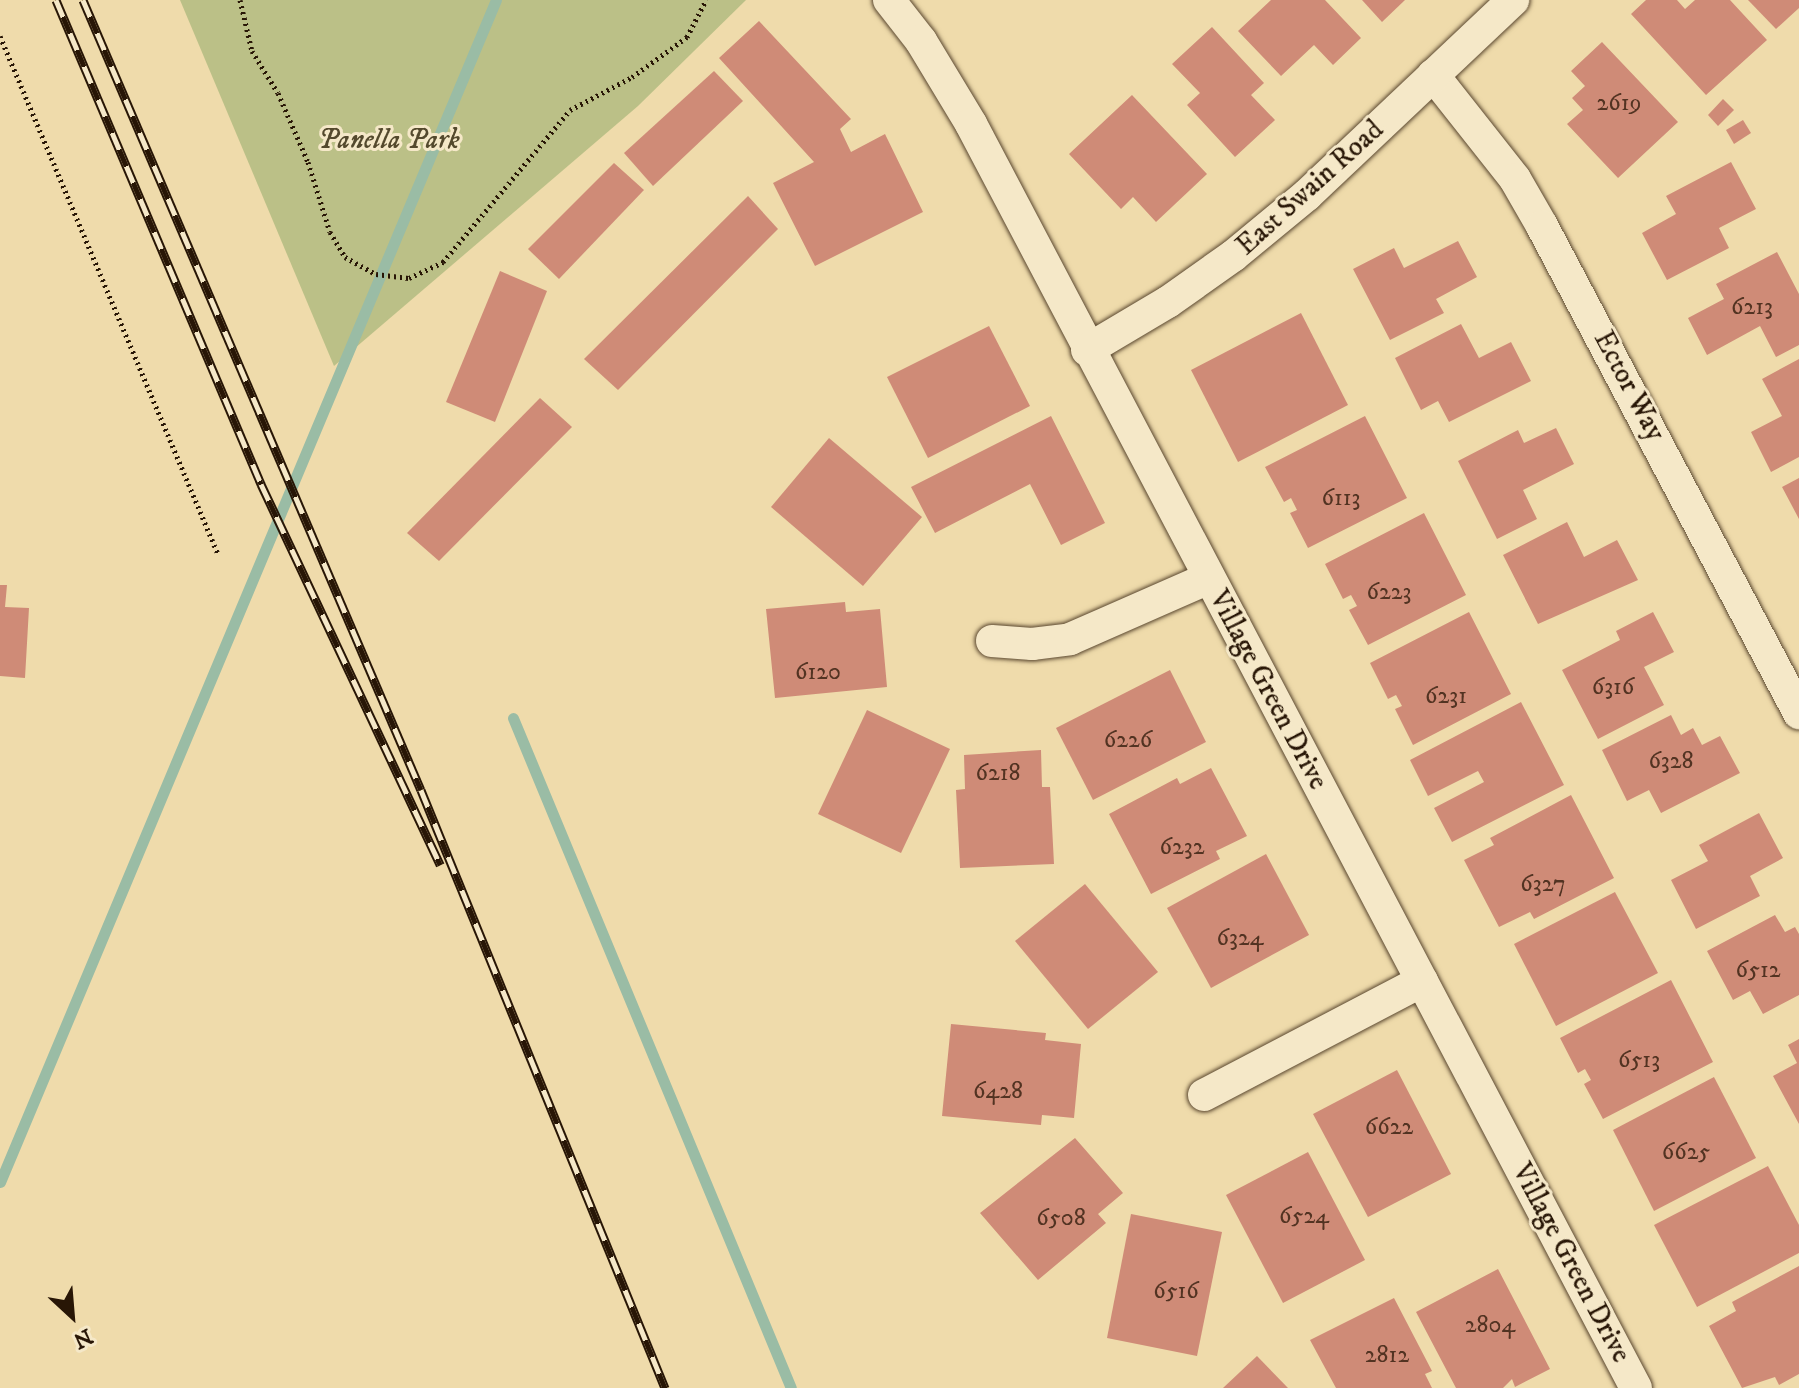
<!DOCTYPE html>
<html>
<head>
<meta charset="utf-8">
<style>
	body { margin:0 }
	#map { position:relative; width:1799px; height:1388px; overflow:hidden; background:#efdbab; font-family:"IM FELL DW Pica",serif }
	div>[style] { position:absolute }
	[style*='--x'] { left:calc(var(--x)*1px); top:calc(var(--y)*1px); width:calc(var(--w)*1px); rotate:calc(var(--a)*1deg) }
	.green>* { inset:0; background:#bbc087 }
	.stream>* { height:11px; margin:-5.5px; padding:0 5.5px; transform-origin:5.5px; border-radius:5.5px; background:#9abca5 }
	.building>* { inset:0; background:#cf8b77 }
	.path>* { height:5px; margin-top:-2.5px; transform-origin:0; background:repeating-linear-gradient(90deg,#281606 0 2px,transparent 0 6px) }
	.roads { filter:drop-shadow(0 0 2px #5a472f) drop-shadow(0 0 2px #5a472f) }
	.street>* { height:32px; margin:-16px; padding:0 16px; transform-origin:16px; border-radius:16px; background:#f5e8c8 }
	.rail>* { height:9px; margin-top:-4.5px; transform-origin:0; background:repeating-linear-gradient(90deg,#f5e8c8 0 18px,#281606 0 36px); box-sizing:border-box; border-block:2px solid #281606 }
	span { translate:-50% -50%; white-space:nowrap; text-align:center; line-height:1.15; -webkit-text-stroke:6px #f5e8c8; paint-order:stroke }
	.number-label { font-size:24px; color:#523322 }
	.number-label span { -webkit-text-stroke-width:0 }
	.park-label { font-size:28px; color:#54492d; font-style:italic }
	.street-label { font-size:28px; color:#281606 }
	.north { position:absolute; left:32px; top:1276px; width:80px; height:80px; -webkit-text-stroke:6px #f5e8c8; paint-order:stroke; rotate:154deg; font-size:22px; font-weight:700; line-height:32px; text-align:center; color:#281606 }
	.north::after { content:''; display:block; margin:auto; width:28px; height:36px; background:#281606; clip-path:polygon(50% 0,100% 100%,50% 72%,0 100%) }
</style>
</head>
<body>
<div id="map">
	<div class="green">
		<div style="clip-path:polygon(180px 0,746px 0,638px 106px,334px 366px)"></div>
	</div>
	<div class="stream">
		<div style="--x:513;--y:718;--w:725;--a:67.47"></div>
		<div style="--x:0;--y:1182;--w:1282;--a:-67.24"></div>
	</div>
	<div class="building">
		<div style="clip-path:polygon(1271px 0,1325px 0,1361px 38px,1333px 65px,1314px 45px,1281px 76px,1238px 31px)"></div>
		<div style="clip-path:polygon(1362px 0,1405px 0,1382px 22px)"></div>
		<div style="clip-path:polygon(1646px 0,1677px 0,1685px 9px,1695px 0,1730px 0,1767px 40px,1706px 95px,1631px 14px)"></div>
		<div style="clip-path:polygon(1748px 0,1799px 0,1799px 8px,1776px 29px)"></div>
		<div style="clip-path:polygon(759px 21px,851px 119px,840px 129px,851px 152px,885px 134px,923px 212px,815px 266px,773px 183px,814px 162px,719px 58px)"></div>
		<div style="clip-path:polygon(1212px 27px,1264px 83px,1251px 95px,1275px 120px,1235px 157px,1187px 105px,1200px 93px,1172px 64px)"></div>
		<div style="clip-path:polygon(1602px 42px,1678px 122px,1618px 178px,1567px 124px,1583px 110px,1572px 98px,1585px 86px,1571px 71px)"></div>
		<div style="clip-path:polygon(714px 71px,743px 101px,653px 186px,624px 153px)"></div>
		<div style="clip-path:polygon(1132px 95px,1207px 174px,1156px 222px,1133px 197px,1121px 209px,1069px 154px)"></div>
		<div style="clip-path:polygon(1723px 99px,1734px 110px,1718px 126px,1708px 115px)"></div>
		<div style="clip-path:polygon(1743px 120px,1751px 133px,1734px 144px,1726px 130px)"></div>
		<div style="clip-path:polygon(1731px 162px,1756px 209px,1719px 228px,1729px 248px,1667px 280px,1642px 233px,1676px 214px,1666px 196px)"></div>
		<div style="clip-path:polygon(614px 163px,644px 190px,559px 279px,528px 249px)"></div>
		<div style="clip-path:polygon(748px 196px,778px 229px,618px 390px,584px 359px)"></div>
		<div style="clip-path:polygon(1458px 241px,1477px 277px,1436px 299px,1444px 313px,1390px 340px,1353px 269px,1394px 248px,1404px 268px)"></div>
		<div style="clip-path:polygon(1777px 252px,1799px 294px,1799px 345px,1776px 357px,1760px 326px,1707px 355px,1688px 318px,1724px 299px,1716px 284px)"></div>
		<div style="clip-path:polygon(500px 271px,547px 291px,495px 422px,446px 402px)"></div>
		<div style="clip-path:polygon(1301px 313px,1348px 405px,1238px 462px,1191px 370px)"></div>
		<div style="clip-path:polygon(1461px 324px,1479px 358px,1511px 342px,1531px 381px,1449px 422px,1438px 401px,1421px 410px,1395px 358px)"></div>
		<div style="clip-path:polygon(989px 326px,1030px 406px,928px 458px,887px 377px)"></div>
		<div style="clip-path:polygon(1799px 359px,1799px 457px,1771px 472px,1751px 432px,1782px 416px,1762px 379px)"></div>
		<div style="clip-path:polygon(540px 398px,572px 427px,439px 561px,407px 533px)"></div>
		<div style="clip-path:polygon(1051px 416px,1105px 523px,1061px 545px,1030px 484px,935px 533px,911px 487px)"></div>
		<div style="clip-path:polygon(1365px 416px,1407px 498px,1308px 548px,1290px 513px,1297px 510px,1291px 498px,1284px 502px,1265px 467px)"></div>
		<div style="clip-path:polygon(1556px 428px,1574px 464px,1523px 490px,1537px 519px,1497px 539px,1458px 461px,1518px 430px,1524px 443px)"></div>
		<div style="clip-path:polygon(829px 438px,922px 517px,863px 586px,771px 507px)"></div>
		<div style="clip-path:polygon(1799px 478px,1799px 519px,1782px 487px)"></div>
		<div style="clip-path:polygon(1424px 513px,1466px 595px,1368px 645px,1349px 610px,1357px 606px,1351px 595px,1343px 599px,1325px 564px)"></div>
		<div style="clip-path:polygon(1567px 522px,1584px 557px,1617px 540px,1638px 580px,1538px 624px,1503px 555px)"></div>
		<div style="clip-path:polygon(0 585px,7px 585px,5px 607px,29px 608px,25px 678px,0 676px)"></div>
		<div style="clip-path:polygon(845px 602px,846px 612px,880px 609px,887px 687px,775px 698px,766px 609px)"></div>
		<div style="clip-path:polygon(1469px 612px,1511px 694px,1413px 745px,1395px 709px,1402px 706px,1396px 695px,1388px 699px,1370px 663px)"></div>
		<div style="clip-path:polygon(1653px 612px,1674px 652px,1644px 667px,1664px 705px,1598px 739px,1562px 670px,1620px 640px,1616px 631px)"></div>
		<div style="clip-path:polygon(1170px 670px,1206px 742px,1093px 800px,1056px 728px)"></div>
		<div style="clip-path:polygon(1521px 702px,1564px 785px,1452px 842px,1434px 808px,1484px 782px,1478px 771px,1428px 796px,1410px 760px)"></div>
		<div style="clip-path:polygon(867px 710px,950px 749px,901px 853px,818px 814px)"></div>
		<div style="clip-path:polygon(1671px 715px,1681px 735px,1693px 728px,1702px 745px,1720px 736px,1740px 773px,1661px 813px,1649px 790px,1627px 801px,1602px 750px)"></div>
		<div style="clip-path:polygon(1041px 750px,1042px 787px,1050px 787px,1054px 864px,960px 868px,956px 790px,965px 789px,964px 755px)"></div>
		<div style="clip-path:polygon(1211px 768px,1247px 836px,1216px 851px,1220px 859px,1151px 894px,1109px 814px,1177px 778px,1180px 784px)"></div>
		<div style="clip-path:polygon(1571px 795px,1614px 878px,1534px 919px,1530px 912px,1499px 927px,1464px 860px,1494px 845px,1490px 838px)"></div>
		<div style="clip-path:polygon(1759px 813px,1783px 858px,1750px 876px,1760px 896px,1696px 929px,1671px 880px,1708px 861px,1699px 845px)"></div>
		<div style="clip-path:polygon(1266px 854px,1309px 935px,1211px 988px,1167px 908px)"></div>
		<div style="clip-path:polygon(1085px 884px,1158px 972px,1088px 1029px,1015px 941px)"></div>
		<div style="clip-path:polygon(1615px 892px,1658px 973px,1556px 1026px,1514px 944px)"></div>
		<div style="clip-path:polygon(1775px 915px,1785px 932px,1795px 927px,1799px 934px,1799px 995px,1763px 1014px,1750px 991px,1733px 1000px,1707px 951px)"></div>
		<div style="clip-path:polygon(1671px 980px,1713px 1062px,1603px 1119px,1584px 1084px,1591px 1080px,1585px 1069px,1578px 1073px,1560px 1038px)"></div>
		<div style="clip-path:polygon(951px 1024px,1046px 1033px,1045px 1040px,1081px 1044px,1074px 1118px,1042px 1115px,1041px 1125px,942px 1116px)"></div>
		<div style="clip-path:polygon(1799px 1039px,1799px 1124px,1773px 1076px,1797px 1063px,1788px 1045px)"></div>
		<div style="clip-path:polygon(1397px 1070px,1451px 1174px,1368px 1217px,1313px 1114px)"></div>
		<div style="clip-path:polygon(1714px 1077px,1756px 1158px,1654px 1211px,1613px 1130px)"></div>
		<div style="clip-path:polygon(1075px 1138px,1123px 1193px,1098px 1214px,1106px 1223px,1038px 1280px,980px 1213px)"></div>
		<div style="clip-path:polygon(1308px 1152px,1365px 1260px,1283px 1303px,1226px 1195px)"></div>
		<div style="clip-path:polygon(1768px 1166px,1799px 1225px,1799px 1253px,1697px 1307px,1654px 1225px)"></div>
		<div style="clip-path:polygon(1131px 1214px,1222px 1232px,1197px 1356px,1107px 1338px)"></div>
		<div style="clip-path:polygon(1799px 1266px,1799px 1374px,1779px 1385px,1775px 1377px,1742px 1388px,1709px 1326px,1736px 1311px,1732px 1302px)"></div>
		<div style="clip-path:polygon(1498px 1269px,1550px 1369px,1515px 1387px,1512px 1379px,1503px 1388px,1456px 1388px,1416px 1312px)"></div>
		<div style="clip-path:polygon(1394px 1298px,1432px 1371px,1425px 1374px,1432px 1388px,1336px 1388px,1310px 1340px)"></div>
		<div style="clip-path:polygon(1257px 1356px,1288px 1388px,1223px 1388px)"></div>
	</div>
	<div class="path">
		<div style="--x:240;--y:0;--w:52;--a:76.8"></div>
		<div style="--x:252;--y:51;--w:49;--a:58.2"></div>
		<div style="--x:278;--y:93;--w:75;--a:66.5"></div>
		<div style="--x:308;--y:162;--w:73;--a:72.6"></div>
		<div style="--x:330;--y:232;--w:29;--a:59"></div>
		<div style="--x:345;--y:257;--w:35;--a:29"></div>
		<div style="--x:376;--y:274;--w:33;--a:7"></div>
		<div style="--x:409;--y:278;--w:38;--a:-25"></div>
		<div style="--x:443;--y:262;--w:198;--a:-50.1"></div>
		<div style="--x:570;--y:110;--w:70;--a:-28"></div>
		<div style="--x:632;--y:77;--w:68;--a:-36"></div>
		<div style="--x:687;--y:37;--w:42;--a:-62.8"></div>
		<div style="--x:0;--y:36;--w:562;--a:67.18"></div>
	</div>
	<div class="roads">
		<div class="street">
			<div style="--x:889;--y:0;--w:52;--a:52"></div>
			<div style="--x:921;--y:41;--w:97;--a:58.9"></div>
			<div style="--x:971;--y:124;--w:1428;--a:62.25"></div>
			<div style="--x:1433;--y:75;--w:132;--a:51.7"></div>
			<div style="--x:1515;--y:179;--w:54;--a:60.1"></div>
			<div style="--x:1542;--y:226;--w:551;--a:62.18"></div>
			<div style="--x:1087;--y:350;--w:94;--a:-30.7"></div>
			<div style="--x:1168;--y:302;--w:80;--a:-35.3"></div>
			<div style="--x:1233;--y:256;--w:96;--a:-39.5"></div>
			<div style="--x:1307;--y:195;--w:284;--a:-43.4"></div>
			<div style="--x:992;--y:641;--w:40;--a:4.3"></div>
			<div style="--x:1032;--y:644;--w:38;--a:-7"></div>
			<div style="--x:1070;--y:639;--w:152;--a:-23.7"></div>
			<div style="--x:1204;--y:1095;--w:246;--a:-27.6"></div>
		</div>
	</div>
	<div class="rail">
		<div style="--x:56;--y:0;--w:526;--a:67.04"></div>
		<div style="--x:261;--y:484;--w:421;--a:64.8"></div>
		<div style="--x:83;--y:0;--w:859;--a:66.84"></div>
		<div style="--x:421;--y:790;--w:646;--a:67.8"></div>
	</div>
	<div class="number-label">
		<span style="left:1619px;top:104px">2619</span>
		<span style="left:1752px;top:308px">6213</span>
		<span style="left:1341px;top:499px">6113</span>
		<span style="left:1389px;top:593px">6223</span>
		<span style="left:818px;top:673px">6120</span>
		<span style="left:1613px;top:688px">6316</span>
		<span style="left:1446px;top:697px">6231</span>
		<span style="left:1128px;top:741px">6226</span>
		<span style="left:1671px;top:762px">6328</span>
		<span style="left:998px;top:774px">6218</span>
		<span style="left:1182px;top:848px">6232</span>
		<span style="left:1543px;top:885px">6327</span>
		<span style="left:1240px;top:939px">6324</span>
		<span style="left:1758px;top:971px">6512</span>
		<span style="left:1639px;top:1061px">6513</span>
		<span style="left:998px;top:1092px">6428</span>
		<span style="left:1389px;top:1128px">6622</span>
		<span style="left:1686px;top:1153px">6625</span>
		<span style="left:1304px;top:1217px">6524</span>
		<span style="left:1061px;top:1219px">6508</span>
		<span style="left:1176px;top:1292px">6516</span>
		<span style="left:1490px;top:1326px">2804</span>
		<span style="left:1387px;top:1356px">2812</span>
	</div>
	<div class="park-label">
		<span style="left:389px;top:140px">Panella Park</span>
	</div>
	<div class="street-label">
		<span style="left:1310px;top:188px;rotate:-42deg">East Swain Road</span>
		<span style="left:1629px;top:386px;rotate:62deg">Ector Way</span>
		<span style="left:1268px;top:690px;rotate:62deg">Village Green Drive</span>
		<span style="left:1571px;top:1263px;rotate:62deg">Village Green Drive</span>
	</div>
	<div class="north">N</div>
</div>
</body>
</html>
